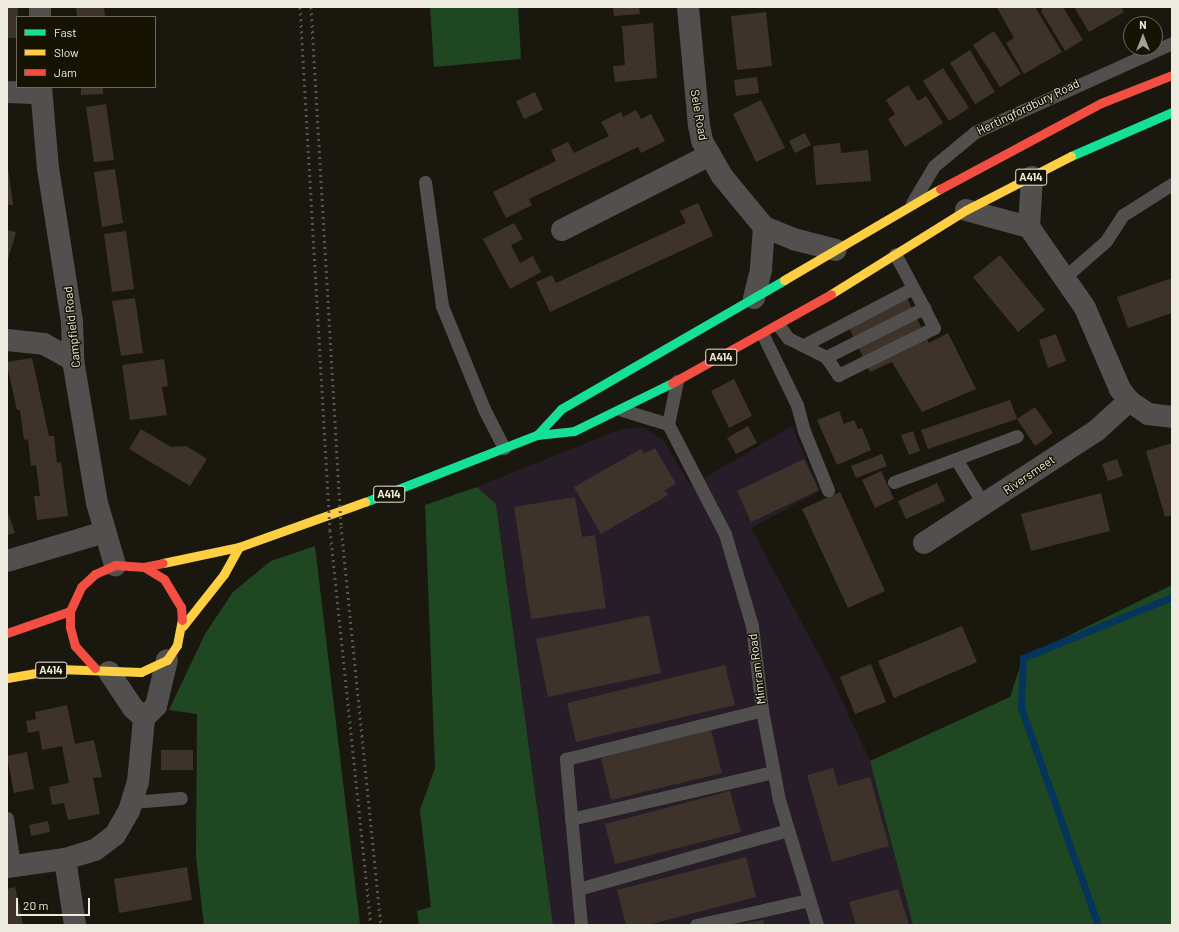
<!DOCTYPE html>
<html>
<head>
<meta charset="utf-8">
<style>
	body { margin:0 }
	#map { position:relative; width:1179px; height:932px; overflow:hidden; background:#1a180e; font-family:Barlow,sans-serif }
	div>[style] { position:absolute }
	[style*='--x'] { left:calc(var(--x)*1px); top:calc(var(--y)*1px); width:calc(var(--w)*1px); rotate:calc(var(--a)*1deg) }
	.industrial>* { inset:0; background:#261d28 }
	.green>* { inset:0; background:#1f4822 }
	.stream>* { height:7px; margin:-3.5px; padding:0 3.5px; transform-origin:3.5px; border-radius:3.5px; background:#05355b }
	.building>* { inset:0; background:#3e332b }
	.lane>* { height:13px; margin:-6.5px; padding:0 6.5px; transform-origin:6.5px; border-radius:6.5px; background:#52504e }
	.street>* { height:22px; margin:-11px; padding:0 11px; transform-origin:11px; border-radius:11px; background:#52504e }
	.fast>* { height:9px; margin:-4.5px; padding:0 4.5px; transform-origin:4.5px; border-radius:4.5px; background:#16e098 }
	.slow>* { height:9px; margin:-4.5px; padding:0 4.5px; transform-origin:4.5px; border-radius:4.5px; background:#ffcf43 }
	.jam>* { height:9px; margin:-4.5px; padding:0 4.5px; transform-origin:4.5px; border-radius:4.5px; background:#f24e42 }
	.rail>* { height:3px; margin-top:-1.5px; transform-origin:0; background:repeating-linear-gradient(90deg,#56544f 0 2px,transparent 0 6px) }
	span { translate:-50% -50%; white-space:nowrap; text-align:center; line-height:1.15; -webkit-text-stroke:3px #161303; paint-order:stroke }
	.shield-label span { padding:1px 3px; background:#161303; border:1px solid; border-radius:3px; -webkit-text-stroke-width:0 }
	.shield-label { font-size:11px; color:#edebdf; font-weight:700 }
	.street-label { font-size:12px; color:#edebdf }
	.frame { position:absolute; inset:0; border:8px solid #edebdf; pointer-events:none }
	.legend { position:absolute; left:16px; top:16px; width:140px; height:72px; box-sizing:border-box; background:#161303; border:1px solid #6c695b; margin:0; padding:5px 7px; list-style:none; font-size:12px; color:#edebdf }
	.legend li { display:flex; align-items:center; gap:8px; height:20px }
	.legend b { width:20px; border:1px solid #6c695b }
	.north { position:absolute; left:1123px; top:16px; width:40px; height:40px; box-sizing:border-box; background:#161303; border:1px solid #6c695b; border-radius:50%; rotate:0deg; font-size:11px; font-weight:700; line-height:16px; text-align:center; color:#edebdf }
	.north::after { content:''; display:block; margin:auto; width:14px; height:18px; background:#a3a196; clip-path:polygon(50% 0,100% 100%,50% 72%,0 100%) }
	.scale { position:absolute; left:16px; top:898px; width:74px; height:18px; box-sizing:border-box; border:2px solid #edebdf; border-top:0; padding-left:5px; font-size:12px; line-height:14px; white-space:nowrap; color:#edebdf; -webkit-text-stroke:3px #161303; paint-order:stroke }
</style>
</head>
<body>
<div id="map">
	<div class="industrial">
		<div style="clip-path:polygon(792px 426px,820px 491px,751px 528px,833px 681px,870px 761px,913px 925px,553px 925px,496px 504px,477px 487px,622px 429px,643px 427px,664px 441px,691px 486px)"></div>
	</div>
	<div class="green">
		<div style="clip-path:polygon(430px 7px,518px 7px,521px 59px,434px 67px)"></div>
		<div style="clip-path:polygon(477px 487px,496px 504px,553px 925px,419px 925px,417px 911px,431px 907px,420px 810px,435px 768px,425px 505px)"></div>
		<div style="clip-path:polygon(315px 546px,360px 925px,204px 925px,196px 857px,197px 714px,169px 710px,205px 634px,233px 592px,271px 561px)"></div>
		<div style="clip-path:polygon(1172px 585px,1172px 925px,913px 925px,870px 761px,1010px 697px,1023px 658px)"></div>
	</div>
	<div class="stream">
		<div style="--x:1098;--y:925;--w:231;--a:-109.5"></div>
		<div style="--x:1021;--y:707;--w:49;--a:-87.7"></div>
		<div style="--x:1023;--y:658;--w:161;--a:-22.3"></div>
	</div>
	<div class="building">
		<div style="clip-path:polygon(7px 7px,18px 7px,17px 38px,7px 38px)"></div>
		<div style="clip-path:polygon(76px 7px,104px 7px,105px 17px,77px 17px)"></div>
		<div style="clip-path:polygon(613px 7px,639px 7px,640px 14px,614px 16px)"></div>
		<div style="clip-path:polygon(1013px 7px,1035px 7px,1062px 52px,1024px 74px,1006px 43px,1014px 38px,997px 8px)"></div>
		<div style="clip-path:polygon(1043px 7px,1063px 7px,1083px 40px,1065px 51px,1041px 11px)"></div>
		<div style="clip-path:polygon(1074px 7px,1121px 7px,1124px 12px,1089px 32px)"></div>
		<div style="clip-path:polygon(766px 12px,772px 66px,737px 70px,731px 16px)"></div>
		<div style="clip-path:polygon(653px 23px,657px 78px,615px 82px,613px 66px,625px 65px,622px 26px)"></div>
		<div style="clip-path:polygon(994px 31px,1021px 74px,1000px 87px,973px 45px)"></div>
		<div style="clip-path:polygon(970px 50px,995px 92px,975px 104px,950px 63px)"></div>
		<div style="clip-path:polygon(943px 68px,969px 108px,949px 121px,923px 81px)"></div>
		<div style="clip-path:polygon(757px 77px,759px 93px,736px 96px,734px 80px)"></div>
		<div style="clip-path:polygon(908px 85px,918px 101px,926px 96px,943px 123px,905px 147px,888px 119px,895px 114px,886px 100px)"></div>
		<div style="clip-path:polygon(81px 87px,103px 87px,103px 94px,81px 95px)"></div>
		<div style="clip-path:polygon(535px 92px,543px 110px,524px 119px,516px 101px)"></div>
		<div style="clip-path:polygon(761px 100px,785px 148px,756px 162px,733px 114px)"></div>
		<div style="clip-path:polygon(106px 104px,114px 160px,94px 162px,86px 107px)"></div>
		<div style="clip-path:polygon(636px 110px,641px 119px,651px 114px,665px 141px,641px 153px,638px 147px,529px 199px,532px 205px,506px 218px,493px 192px,556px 161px,551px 150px,568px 142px,574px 153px,609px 136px,601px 122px,621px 112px,623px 117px)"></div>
		<div style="clip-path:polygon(805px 133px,811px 145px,795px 153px,789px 141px)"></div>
		<div style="clip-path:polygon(840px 143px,841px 153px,868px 150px,871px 181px,816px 185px,813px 146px)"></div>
		<div style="clip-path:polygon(7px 160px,13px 205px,7px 205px)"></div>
		<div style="clip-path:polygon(115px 169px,123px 223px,102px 227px,94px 172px)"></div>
		<div style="clip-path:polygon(698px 203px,713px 236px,550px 312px,536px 282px,552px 275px,556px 283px,686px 223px,680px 211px)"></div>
		<div style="clip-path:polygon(514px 223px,523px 239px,511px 245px,520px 263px,533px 256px,541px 272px,510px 289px,483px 239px)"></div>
		<div style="clip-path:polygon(7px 230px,16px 232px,7px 263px)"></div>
		<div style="clip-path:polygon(126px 231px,134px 289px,112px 292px,104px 234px)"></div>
		<div style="clip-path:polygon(1000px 255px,1045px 310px,1018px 332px,973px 277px)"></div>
		<div style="clip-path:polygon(1172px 278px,1172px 313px,1128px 328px,1117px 297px)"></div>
		<div style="clip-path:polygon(903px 290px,929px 343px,948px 333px,976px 389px,922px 412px,892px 362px,870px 372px,845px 319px)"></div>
		<div style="clip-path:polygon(135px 298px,143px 353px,121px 356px,112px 301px)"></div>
		<div style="clip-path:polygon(1056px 334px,1066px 361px,1048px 368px,1039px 340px)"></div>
		<div style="clip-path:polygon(32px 358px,49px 436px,54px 436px,57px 463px,61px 462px,68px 516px,37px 520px,34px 496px,40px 496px,36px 465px,31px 466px,28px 439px,24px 440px,20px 410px,17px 410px,7px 365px,7px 362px)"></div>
		<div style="clip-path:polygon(164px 359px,168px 386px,162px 387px,167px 415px,130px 420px,122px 365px)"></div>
		<div style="clip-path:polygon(734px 379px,752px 416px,729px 428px,711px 391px)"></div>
		<div style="clip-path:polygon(1010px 400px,1017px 419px,928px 449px,921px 430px)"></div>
		<div style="clip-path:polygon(1035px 407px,1053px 433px,1035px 446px,1017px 419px)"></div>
		<div style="clip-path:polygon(839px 411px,844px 424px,854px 420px,858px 429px,862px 428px,871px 450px,837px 465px,817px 420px)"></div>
		<div style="clip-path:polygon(748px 426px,757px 443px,736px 454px,727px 438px)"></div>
		<div style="clip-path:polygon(141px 429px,171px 447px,186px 446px,207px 459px,190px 486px,129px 449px)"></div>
		<div style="clip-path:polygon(913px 431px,920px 451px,909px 455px,901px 435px)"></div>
		<div style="clip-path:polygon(1172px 443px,1172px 515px,1165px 517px,1146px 451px)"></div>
		<div style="clip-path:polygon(655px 448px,676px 484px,665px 490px,668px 495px,601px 534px,574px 487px,641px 449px,644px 454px)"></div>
		<div style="clip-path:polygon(882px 454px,887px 466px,856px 478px,851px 466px)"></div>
		<div style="clip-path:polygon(804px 459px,819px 490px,751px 522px,737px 491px)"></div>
		<div style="clip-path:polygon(1117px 459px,1123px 476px,1108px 481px,1102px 464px)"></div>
		<div style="clip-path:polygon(881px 471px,894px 499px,875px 508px,862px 480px)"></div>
		<div style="clip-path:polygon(937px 483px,945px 501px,906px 519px,898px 501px)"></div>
		<div style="clip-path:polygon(840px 492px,885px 591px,848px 608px,802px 509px)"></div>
		<div style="clip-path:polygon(1101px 493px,1110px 531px,1031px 551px,1021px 514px)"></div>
		<div style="clip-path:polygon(575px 497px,582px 537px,595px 535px,606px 608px,531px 619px,514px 507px)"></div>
		<div style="clip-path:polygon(7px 510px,15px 533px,7px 535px)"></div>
		<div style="clip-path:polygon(649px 615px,661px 673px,548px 697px,536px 639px)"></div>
		<div style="clip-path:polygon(962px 626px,977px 662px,894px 698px,878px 661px)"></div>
		<div style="clip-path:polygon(871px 664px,886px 702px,855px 714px,840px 677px)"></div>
		<div style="clip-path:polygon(725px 665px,735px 705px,576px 742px,567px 703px)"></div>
		<div style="clip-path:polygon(67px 705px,75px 744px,94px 740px,102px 777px,93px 778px,100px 814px,68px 820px,64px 803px,52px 805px,49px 787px,69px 783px,62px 746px,42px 750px,39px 731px,28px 733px,26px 721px,36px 719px,35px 712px)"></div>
		<div style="clip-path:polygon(711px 730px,722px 773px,611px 800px,601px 758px)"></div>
		<div style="clip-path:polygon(161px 750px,193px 750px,193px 770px,161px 770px)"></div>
		<div style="clip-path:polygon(27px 752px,34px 789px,14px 793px,7px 756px)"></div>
		<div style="clip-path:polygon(833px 768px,838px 786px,870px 777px,889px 846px,832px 862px,807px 775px)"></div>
		<div style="clip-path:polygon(730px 791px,741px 832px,615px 864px,605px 824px)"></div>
		<div style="clip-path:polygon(48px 821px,50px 832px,31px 836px,29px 825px)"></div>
		<div style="clip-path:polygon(746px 857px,756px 897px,648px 925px,626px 925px,617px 890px)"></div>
		<div style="clip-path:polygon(187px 867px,192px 900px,119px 913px,114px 879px)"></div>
		<div style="clip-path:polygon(15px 887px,19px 905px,23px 925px,7px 925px,7px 889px)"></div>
		<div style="clip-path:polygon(898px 889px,909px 925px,856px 925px,849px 902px)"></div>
		<div style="clip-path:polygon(763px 920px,764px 925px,742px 925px,742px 924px)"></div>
	</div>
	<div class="lane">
		<div style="--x:425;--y:182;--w:125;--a:82.2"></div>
		<div style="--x:442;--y:306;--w:111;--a:67.8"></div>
		<div style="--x:484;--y:409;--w:44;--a:62.9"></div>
		<div style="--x:912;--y:203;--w:43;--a:-59.3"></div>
		<div style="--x:934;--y:166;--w:53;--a:-39.7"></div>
		<div style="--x:975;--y:132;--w:216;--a:-24.3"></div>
		<div style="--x:1066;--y:276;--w:53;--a:-41.2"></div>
		<div style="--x:1106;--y:241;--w:31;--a:-57"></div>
		<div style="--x:1123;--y:215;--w:58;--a:-32.3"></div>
		<div style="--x:779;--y:326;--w:15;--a:53"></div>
		<div style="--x:788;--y:338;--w:42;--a:26.6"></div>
		<div style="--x:826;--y:357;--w:110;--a:-26.6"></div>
		<div style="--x:924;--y:308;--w:61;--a:-118.2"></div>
		<div style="--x:763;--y:335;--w:78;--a:64.1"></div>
		<div style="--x:797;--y:405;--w:27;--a:75"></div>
		<div style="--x:804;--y:431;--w:64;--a:67.9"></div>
		<div style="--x:804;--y:345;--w:123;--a:-27.6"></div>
		<div style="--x:826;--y:357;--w:22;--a:56"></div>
		<div style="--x:838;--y:375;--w:107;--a:-26.1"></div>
		<div style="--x:934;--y:328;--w:22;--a:-117"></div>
		<div style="--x:622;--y:410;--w:48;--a:16.9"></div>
		<div style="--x:668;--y:424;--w:124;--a:62.6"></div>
		<div style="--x:725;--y:534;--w:96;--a:73.6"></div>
		<div style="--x:752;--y:626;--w:85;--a:83.2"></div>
		<div style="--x:762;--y:710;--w:92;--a:79.3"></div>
		<div style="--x:779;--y:800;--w:131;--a:73.1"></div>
		<div style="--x:668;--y:424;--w:44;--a:-78.2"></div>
		<div style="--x:956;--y:459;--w:54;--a:58.7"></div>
		<div style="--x:894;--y:482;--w:131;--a:-20.5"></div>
		<div style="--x:132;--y:802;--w:49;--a:-4.7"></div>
		<div style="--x:7;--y:818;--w:49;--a:81.7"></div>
		<div style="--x:571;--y:819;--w:207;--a:-13.1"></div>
		<div style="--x:578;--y:889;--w:218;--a:-15.7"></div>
		<div style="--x:581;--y:925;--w:167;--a:-95.2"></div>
		<div style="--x:566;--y:759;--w:202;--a:-14"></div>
		<div style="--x:696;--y:925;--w:116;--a:-12.5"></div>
	</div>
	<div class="street">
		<div style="--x:40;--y:7;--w:10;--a:90"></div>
		<div style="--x:688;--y:7;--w:119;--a:84.7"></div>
		<div style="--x:699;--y:125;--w:16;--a:79"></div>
		<div style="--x:702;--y:141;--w:40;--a:60.3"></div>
		<div style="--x:722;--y:176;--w:66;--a:50.5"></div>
		<div style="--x:764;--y:227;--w:31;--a:22"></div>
		<div style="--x:793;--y:239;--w:44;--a:14.3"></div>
		<div style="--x:41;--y:87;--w:81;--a:85.1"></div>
		<div style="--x:48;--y:168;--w:156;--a:81.1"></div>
		<div style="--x:72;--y:322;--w:38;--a:88"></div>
		<div style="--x:73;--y:360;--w:145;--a:80.5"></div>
		<div style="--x:97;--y:503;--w:65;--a:73.8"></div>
		<div style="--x:7;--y:92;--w:34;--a:2"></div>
		<div style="--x:966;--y:210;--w:65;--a:15.1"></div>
		<div style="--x:1029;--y:227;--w:98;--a:55.3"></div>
		<div style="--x:1085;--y:308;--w:88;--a:66.6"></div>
		<div style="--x:1120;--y:389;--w:15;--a:53"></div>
		<div style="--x:1129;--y:401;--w:23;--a:34"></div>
		<div style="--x:1148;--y:414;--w:24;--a:7"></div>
		<div style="--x:1029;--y:227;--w:50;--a:-86.6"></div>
		<div style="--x:562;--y:230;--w:166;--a:-26.9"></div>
		<div style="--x:754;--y:298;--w:30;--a:-76"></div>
		<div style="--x:761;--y:269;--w:42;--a:-85.9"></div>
		<div style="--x:7;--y:340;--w:37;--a:6"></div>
		<div style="--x:44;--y:344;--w:33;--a:29"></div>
		<div style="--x:924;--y:543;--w:205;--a:-33.1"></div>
		<div style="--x:1096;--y:431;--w:45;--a:-42.3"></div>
		<div style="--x:7;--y:561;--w:102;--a:-16.5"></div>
		<div style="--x:109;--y:672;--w:43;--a:56.3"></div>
		<div style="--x:133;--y:708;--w:15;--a:42"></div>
		<div style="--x:65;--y:859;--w:67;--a:81.4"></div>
		<div style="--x:7;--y:867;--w:59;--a:-7.9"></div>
		<div style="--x:65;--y:859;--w:31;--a:-17"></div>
		<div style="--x:95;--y:850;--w:25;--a:-37"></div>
		<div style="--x:115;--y:835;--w:28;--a:-60"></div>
		<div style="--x:129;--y:811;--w:30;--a:-73"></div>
		<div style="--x:138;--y:782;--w:64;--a:-84.6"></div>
		<div style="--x:144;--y:718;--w:17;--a:-45"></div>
		<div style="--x:156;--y:706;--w:47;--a:-76.6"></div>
	</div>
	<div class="fast">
		<div style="--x:1071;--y:156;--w:110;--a:-23.5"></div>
		<div style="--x:537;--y:435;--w:35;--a:-47"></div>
		<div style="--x:561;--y:409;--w:258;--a:-30"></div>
		<div style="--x:365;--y:502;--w:185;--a:-21.3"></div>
		<div style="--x:537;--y:435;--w:37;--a:-6"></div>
		<div style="--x:574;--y:431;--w:109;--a:-26.1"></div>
	</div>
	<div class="slow">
		<div style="--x:784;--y:280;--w:181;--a:-30.3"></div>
		<div style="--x:831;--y:294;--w:159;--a:-31.9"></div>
		<div style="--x:966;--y:210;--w:118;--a:-27.2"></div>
		<div style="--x:163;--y:563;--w:78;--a:-11.9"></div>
		<div style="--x:239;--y:547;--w:134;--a:-19.7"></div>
		<div style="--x:183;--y:626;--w:66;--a:-51.7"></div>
		<div style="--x:224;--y:574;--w:31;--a:-61"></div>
		<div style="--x:7;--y:678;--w:53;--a:-9.8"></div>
		<div style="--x:59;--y:669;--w:82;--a:2.1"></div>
		<div style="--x:141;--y:672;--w:29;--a:-25"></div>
		<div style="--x:167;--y:660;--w:18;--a:-56"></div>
		<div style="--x:177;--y:645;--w:25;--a:-79"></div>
	</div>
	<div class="jam">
		<div style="--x:940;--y:189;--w:183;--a:-28.1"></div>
		<div style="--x:1101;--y:103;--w:76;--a:-21.5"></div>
		<div style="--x:672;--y:383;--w:182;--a:-29.2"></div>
		<div style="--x:144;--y:567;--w:23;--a:31"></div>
		<div style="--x:164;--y:579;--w:33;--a:59"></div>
		<div style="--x:181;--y:607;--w:13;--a:86"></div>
		<div style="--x:7;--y:633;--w:67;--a:-19.2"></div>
		<div style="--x:95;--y:668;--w:30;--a:-132"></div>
		<div style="--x:75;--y:646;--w:20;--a:-105"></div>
		<div style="--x:70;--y:627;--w:16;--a:-90"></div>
		<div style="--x:70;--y:611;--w:26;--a:-65"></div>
		<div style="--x:81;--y:587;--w:19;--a:-43"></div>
		<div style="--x:95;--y:574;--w:22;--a:-24"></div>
		<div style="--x:115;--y:565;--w:29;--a:4"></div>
		<div style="--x:144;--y:567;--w:19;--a:-12"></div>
	</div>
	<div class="rail">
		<div style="--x:300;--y:7;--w:524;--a:86.72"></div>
		<div style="--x:330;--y:530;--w:397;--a:84.1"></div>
		<div style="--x:311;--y:7;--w:520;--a:86.69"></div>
		<div style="--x:341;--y:526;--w:401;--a:84.3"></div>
	</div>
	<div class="shield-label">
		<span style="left:1031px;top:177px">A414</span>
		<span style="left:721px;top:357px">A414</span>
		<span style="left:389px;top:494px">A414</span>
		<span style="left:51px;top:670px">A414</span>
	</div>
	<div class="street-label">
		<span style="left:1028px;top:107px;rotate:-26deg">Hertingfordbury Road</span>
		<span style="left:699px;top:115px;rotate:80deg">Sele Road</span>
		<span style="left:72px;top:327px;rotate:-96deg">Campfield Road</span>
		<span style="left:1029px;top:475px;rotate:-34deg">Riversmeet</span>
		<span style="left:757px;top:669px;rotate:-97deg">Mimram Road</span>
	</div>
	<div class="frame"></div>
	<ul class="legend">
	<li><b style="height:5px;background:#16e098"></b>Fast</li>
	<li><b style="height:5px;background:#ffcf43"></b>Slow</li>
	<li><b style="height:5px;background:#f24e42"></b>Jam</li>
	</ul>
	<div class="north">N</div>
	<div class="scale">20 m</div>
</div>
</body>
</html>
